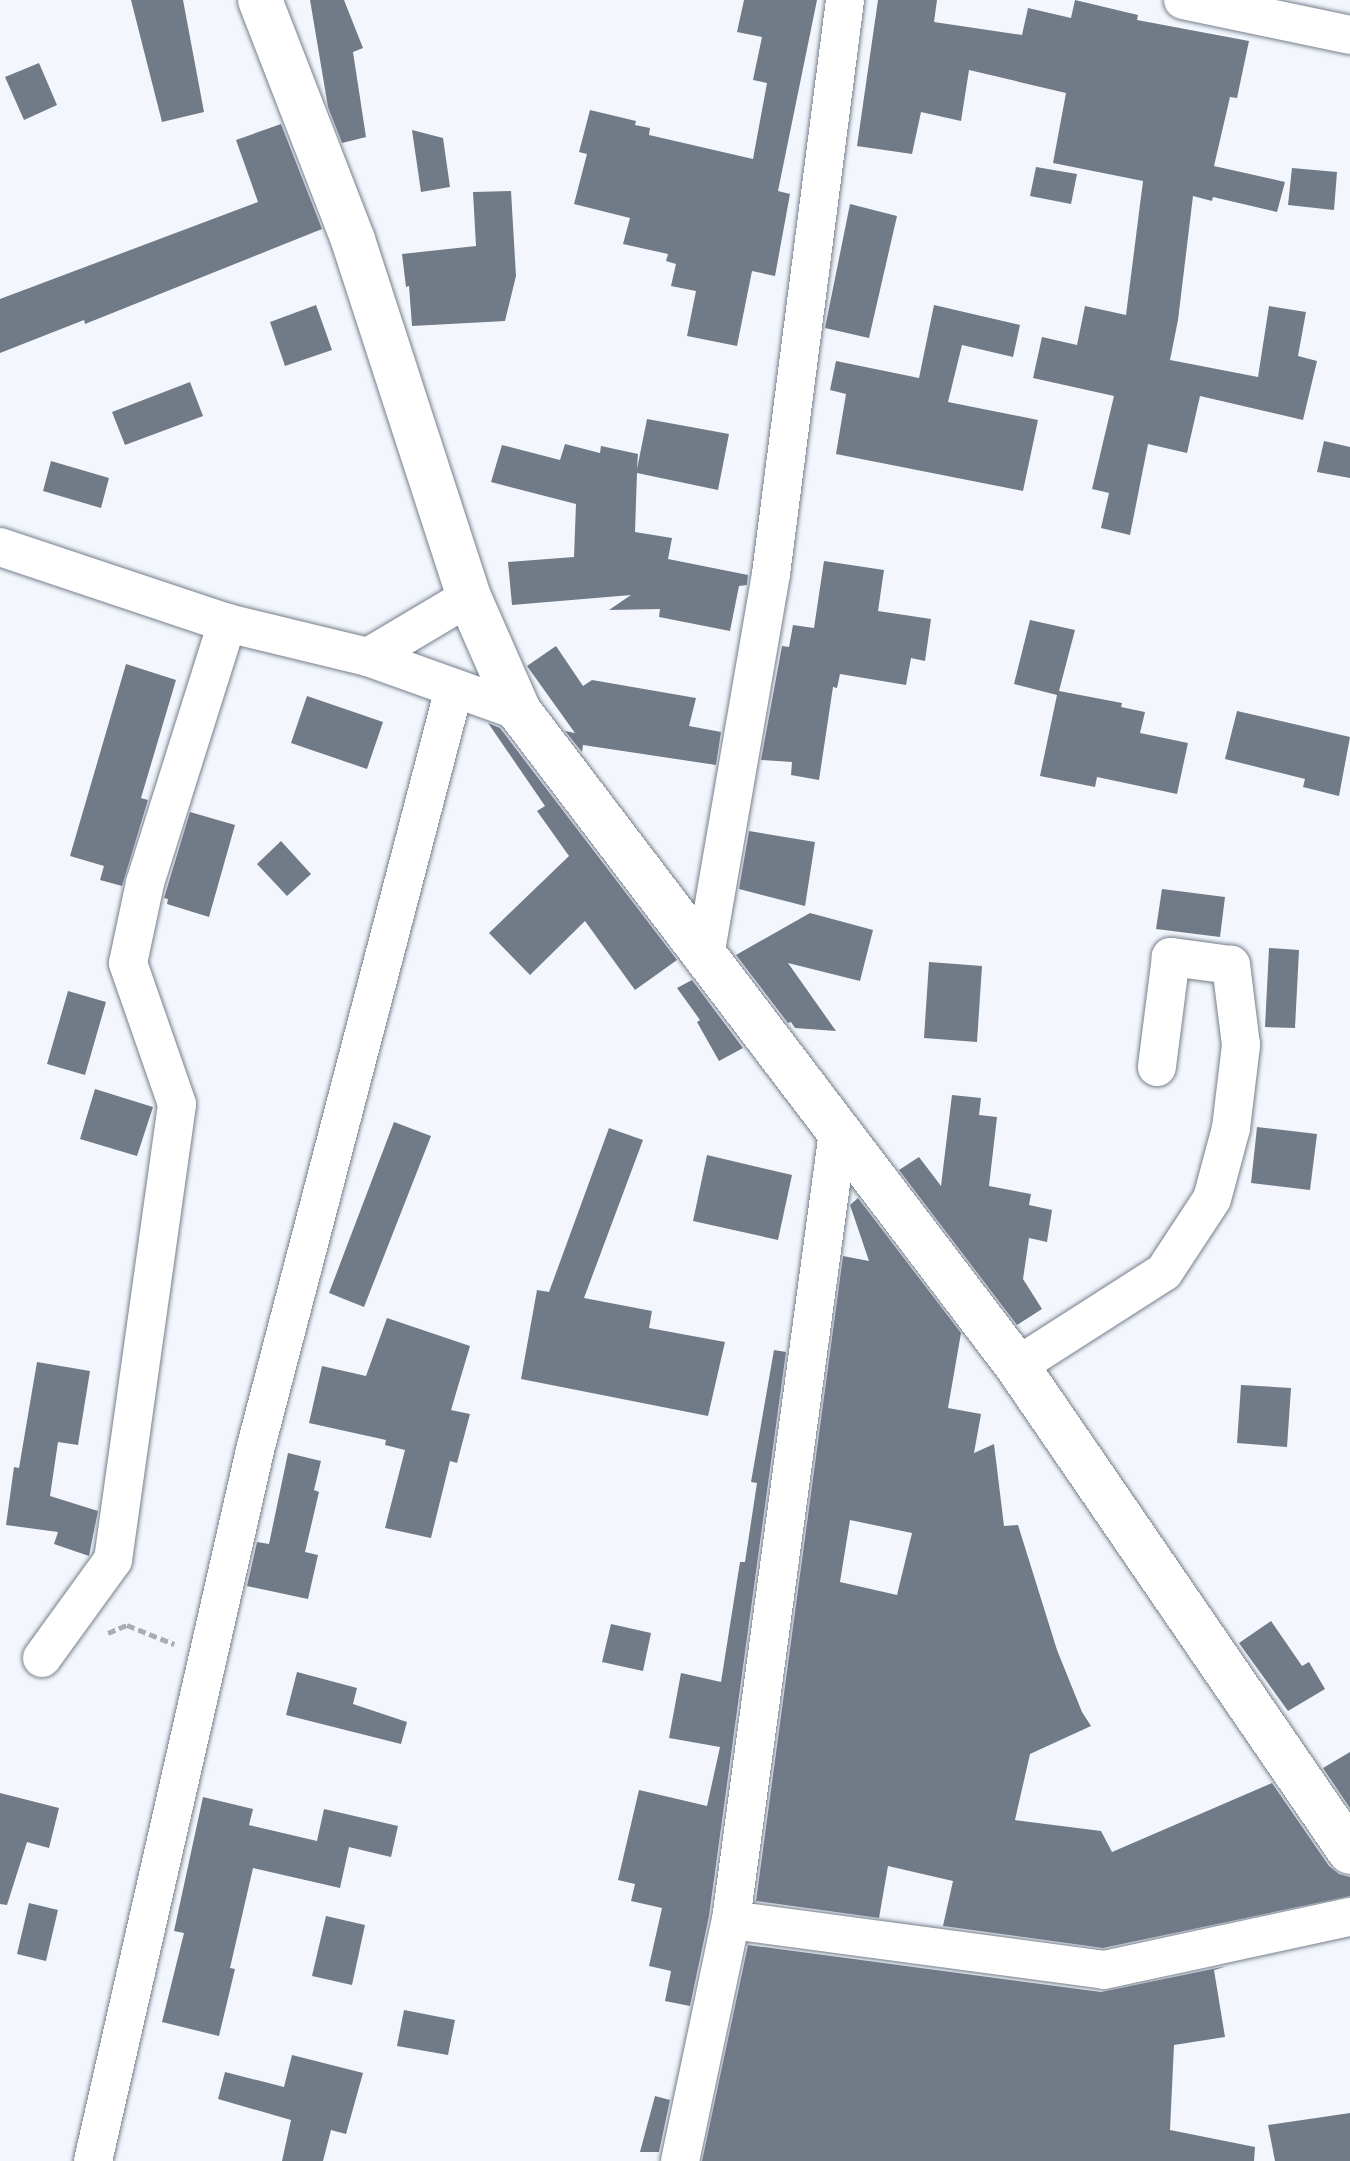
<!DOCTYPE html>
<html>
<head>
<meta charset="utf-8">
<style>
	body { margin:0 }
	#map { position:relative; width:1350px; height:2161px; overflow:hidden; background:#f3f7fd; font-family:"PT Sans",sans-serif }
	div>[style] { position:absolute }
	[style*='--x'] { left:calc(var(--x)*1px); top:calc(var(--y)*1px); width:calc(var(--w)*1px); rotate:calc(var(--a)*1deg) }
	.building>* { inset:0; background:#717a87 }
	.path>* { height:5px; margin-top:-2.5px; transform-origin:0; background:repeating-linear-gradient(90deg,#a9adb3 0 8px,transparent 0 12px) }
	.roads { filter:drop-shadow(0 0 2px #757f8c) drop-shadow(0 0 2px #757f8c) }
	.minor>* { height:38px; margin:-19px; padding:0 19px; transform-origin:19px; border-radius:19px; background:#fff }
	.tertiary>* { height:44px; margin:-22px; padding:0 22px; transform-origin:22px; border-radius:22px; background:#fff }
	span { translate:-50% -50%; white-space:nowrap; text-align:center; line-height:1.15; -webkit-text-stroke:6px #fff; paint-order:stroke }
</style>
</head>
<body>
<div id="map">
	<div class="building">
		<div style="clip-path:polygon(131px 0,183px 0,204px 112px,162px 122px)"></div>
		<div style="clip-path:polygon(310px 0,344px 0,363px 48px,353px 52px,366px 137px,342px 143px,328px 107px)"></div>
		<div style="clip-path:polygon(744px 0,817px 0,778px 191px,790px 194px,775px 276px,752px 271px,737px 346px,687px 336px,696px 291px,671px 286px,676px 264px,666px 261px,668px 254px,623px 244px,630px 218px,574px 204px,587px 154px,579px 152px,590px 110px,636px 121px,635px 125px,650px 128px,649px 135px,753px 159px,767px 83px,753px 80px,762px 37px,737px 32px)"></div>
		<div style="clip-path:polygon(878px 0,937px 0,934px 22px,1022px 35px,1028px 8px,1071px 18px,1075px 0,1138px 15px,1137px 20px,1249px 41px,1237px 98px,1230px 97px,1214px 166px,1285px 182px,1277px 212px,1213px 197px,1212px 201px,1193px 196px,1178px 320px,1170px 360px,1258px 377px,1269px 306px,1306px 312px,1298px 356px,1317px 361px,1303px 420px,1200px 396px,1187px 453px,1148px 444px,1130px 535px,1101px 528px,1109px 493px,1092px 489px,1114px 396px,1033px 378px,1042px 337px,1077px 345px,1085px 306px,1126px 315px,1143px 181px,1053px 163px,1066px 93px,969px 70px,961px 121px,921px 112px,912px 154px,857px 146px)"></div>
		<div style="clip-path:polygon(39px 63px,57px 105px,24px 120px,5px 77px)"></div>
		<div style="clip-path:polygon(281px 124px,322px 229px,85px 324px,84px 320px,0 353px,0 299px,258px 202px,236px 140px)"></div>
		<div style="clip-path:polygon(412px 130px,443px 138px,450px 187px,421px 192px)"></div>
		<div style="clip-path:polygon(1036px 167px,1077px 174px,1071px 204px,1030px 196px)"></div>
		<div style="clip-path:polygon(1292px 168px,1337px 172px,1334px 210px,1288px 205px)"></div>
		<div style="clip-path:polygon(511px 191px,516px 276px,505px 321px,412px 326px,409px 286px,406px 287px,402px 254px,476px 246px,473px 192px)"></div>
		<div style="clip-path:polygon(850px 204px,897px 216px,869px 338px,825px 328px)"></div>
		<div style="clip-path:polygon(316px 305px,332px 350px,285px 366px,270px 322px)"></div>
		<div style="clip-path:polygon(934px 305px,1020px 325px,1013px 357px,962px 345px,948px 402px,1038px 420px,1023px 491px,836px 454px,846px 394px,830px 390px,836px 361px,919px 378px)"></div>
		<div style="clip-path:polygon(190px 382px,203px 416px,125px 445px,112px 412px)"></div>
		<div style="clip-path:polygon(647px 419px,729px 434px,718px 490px,637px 473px,635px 532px,672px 538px,668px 559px,748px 575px,747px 585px,739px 586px,730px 631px,659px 617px,660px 609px,609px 610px,631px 595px,512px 605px,508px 562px,574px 557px,576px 504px,491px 482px,502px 445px,560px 460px,565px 444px,600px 453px,601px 446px,638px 454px,637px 469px)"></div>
		<div style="clip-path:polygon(1324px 441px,1350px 447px,1350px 478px,1317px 472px)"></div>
		<div style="clip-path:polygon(51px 461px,109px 478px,101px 508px,43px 491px)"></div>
		<div style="clip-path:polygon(824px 561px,884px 570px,878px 611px,931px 619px,925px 661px,911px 658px,906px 685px,840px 674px,837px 688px,833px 687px,819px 780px,791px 775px,792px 762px,761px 760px,782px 646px,789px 647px,793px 625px,814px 628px)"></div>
		<div style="clip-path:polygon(1030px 620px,1075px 630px,1059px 691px,1122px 703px,1121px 707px,1145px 712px,1140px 733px,1188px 743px,1177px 794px,1097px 777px,1095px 787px,1040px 776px,1057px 695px,1014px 684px)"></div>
		<div style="clip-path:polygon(556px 646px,583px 686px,592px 680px,696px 698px,689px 726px,721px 732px,716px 765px,583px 745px,582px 752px,565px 731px,575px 733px,527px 666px)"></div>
		<div style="clip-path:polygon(126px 664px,176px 680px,141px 798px,148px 800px,122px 886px,100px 880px,104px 866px,70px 856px)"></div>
		<div style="clip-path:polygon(307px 696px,383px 722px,367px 769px,291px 743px)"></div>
		<div style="clip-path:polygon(1237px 711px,1350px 737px,1339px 796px,1303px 787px,1305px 779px,1225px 759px)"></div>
		<div style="clip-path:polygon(488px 723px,500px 728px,677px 960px,635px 990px,585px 921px,530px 975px,489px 933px,569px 856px,537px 811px,545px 806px)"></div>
		<div style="clip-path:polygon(190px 812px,235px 825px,209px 917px,167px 904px,168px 899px,164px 898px)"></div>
		<div style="clip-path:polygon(749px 831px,815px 842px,805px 906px,739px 889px)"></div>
		<div style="clip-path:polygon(281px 841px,311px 874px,287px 896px,257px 864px)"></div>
		<div style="clip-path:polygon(1162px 889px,1225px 897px,1220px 937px,1156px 929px)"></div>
		<div style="clip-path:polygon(810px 913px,873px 930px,860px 981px,788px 963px,836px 1031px,795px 1028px,791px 1022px,788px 1023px,736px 955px)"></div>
		<div style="clip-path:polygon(1269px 948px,1299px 950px,1295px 1028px,1265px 1027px)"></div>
		<div style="clip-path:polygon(929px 962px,982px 966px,977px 1042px,924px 1038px)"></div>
		<div style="clip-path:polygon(692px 980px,743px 1048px,719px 1061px,697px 1022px,700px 1020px,677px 988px)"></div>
		<div style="clip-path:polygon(68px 991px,106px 1002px,85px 1075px,47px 1064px)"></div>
		<div style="clip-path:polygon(95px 1089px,153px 1107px,137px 1156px,80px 1139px)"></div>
		<div style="clip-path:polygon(952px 1095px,981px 1098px,979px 1115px,997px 1117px,989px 1186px,1031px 1194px,1029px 1205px,1052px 1210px,1047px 1242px,1029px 1238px,1023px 1279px,1042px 1309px,1017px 1325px,899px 1170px,919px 1157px,941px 1186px)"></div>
		<div style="clip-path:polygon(394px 1122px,431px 1136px,364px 1307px,329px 1293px)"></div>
		<div style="clip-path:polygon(1257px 1127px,1317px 1134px,1310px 1190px,1251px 1183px)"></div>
		<div style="clip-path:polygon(609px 1128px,643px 1140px,584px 1298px,652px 1311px,649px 1328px,725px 1342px,708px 1416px,521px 1379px,537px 1290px,549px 1292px)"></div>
		<div style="clip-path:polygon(707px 1155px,792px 1175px,778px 1240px,693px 1221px)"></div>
		<div style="clip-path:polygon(evenodd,858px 1198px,961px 1333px,948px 1408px,981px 1414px,974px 1453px,994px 1444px,1004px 1526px,1018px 1525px,1057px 1650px,1082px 1712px,1091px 1726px,1030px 1754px,1015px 1820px,1101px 1831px,1112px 1852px,1272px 1783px,1329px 1866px,1339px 1874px,1350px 1877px,1350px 1896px,1103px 1948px,943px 1926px,953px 1881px,888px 1866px,879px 1918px,756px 1901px,843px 1256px,869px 1261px,850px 1205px,858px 1198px,850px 1520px,912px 1533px,897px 1595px,840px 1582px,850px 1520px)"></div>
		<div style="clip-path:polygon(387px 1318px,470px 1346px,451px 1410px,470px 1414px,457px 1463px,450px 1461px,431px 1538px,385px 1528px,405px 1450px,385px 1445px,386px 1440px,309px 1423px,322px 1366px,366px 1376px)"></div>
		<div style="clip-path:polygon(774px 1350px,786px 1352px,709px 1916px,690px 2006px,665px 2001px,671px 1971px,649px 1966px,662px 1908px,631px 1901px,635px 1884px,618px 1880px,639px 1790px,707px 1806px,720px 1747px,669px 1738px,681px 1673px,721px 1682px,740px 1562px,745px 1562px,757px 1483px,751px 1482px)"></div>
		<div style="clip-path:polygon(37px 1362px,90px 1371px,78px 1445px,58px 1442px,50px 1496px,98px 1511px,89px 1556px,54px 1544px,58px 1532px,6px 1525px,14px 1467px,19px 1468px)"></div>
		<div style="clip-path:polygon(1241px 1385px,1291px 1388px,1287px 1447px,1237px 1443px)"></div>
		<div style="clip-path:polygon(288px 1453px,321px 1461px,314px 1490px,319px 1492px,305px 1552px,318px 1555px,308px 1599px,247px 1586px,257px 1542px,269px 1544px)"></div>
		<div style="clip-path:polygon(1271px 1621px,1302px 1666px,1309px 1662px,1325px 1689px,1288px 1711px,1239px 1643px)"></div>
		<div style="clip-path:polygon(611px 1624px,651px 1633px,643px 1671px,602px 1662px)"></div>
		<div style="clip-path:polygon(297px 1672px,357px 1688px,353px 1704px,407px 1722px,401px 1744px,286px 1715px)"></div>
		<div style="clip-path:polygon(1350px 1752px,1350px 1808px,1323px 1768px)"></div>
		<div style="clip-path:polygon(0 1793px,59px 1808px,49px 1848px,27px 1842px,7px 1905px,0 1904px)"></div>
		<div style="clip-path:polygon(203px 1797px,253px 1809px,249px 1825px,317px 1841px,324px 1809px,398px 1826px,391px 1857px,349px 1847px,340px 1888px,253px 1868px,230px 1968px,235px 1969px,219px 2036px,162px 2022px,184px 1933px,174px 1931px)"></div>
		<div style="clip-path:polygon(29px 1903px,58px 1910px,46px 1961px,17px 1954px)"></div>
		<div style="clip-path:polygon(326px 1916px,365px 1925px,352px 1985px,312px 1976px)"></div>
		<div style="clip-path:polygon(748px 1945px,1101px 1992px,1227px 1966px,1214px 1970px,1225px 2037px,1174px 2045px,1170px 2130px,1255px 2147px,1254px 2161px,702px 2161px)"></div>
		<div style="clip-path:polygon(404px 2010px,455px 2020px,448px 2055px,397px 2046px)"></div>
		<div style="clip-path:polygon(292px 2055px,363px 2073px,346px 2134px,331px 2130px,323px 2161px,282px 2161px,291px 2120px,218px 2099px,225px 2072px,284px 2087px)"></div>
		<div style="clip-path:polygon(655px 2096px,670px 2100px,659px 2152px,640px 2152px)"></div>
		<div style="clip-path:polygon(1350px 2113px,1350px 2161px,1275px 2161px,1268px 2125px)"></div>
	</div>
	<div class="path">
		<div style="--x:108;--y:1633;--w:21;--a:-23"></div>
		<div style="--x:127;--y:1625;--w:51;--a:22"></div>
	</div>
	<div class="roads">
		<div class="minor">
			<div style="--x:1183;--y:0;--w:171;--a:11.8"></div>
			<div style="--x:0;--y:547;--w:239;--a:18.5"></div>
			<div style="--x:227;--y:623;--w:145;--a:13.6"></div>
			<div style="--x:368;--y:657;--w:160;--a:19.7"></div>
			<div style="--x:368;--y:657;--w:117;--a:-30.7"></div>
			<div style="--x:705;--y:956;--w:388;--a:-80.2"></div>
			<div style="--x:771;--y:574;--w:579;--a:-82.65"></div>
			<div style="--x:1017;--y:1366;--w:174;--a:-32.6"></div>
			<div style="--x:1164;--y:1272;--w:87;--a:-56.7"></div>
			<div style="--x:1212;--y:1199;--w:73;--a:-75"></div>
			<div style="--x:1231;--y:1128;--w:84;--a:-83.1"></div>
			<div style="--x:1241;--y:1045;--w:81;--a:-97.1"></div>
			<div style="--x:1231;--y:965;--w:61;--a:-172.4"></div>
			<div style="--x:1171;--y:957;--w:111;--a:97.3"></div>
			<div style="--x:42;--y:1658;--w:121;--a:-54.1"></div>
			<div style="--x:113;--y:1560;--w:460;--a:-82"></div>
			<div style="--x:177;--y:1104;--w:149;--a:-109.2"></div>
			<div style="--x:128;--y:963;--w:82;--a:-78"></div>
			<div style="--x:145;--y:883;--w:273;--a:-72.5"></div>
			<div style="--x:731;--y:1920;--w:376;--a:7.6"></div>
			<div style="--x:1104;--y:1970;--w:252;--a:-12.2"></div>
			<div style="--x:93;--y:2161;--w:729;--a:-77.16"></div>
			<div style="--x:255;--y:1450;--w:787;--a:-75.35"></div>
			<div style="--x:680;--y:2161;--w:246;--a:-78.1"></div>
			<div style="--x:731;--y:1920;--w:795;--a:-82.27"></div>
		</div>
		<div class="tertiary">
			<div style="--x:260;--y:0;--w:257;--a:68.8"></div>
			<div style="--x:353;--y:240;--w:375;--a:72"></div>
			<div style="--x:469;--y:597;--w:124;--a:66.3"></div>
			<div style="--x:519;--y:711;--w:823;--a:52.75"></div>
			<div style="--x:1017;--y:1366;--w:589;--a:55.58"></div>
		</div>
	</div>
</div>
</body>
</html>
